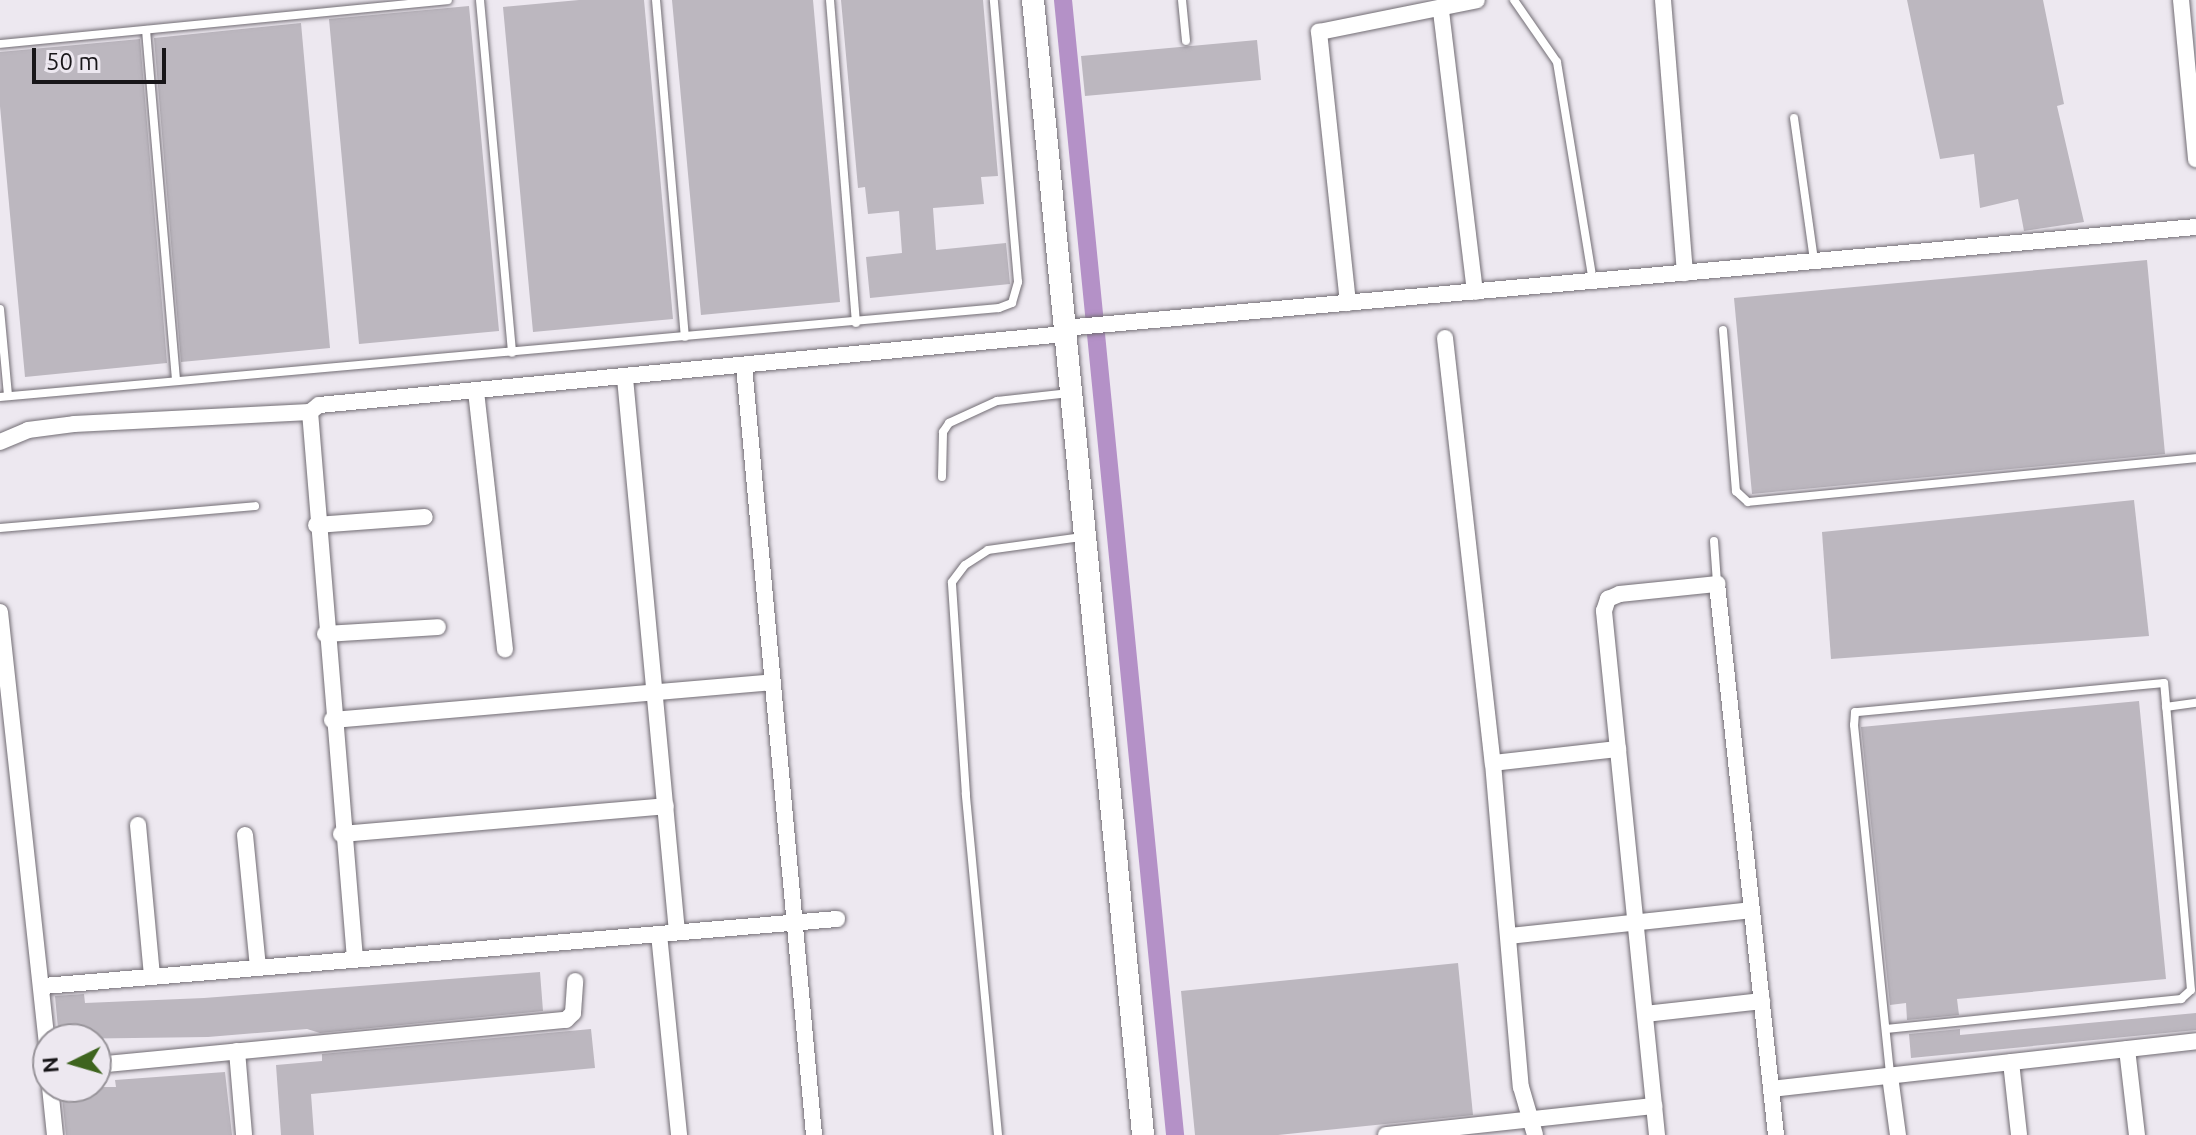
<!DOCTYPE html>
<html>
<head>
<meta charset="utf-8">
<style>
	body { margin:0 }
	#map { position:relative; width:2196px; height:1135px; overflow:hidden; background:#ede8f0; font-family:Ubuntu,sans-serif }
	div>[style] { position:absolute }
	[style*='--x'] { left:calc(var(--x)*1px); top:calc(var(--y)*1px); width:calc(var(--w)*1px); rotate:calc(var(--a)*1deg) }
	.canal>* { height:18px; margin:-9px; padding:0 9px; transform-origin:9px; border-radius:9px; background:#b491c7 }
	.building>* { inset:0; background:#bcb7bf }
	.roads { filter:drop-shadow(0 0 2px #726d74) drop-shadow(0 0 2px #726d74) }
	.lane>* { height:8px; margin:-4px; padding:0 4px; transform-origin:4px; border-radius:4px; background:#fff }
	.street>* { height:16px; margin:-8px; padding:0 8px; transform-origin:8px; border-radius:8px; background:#fff }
	.secondary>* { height:22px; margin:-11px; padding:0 11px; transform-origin:11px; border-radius:11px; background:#fff }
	span { translate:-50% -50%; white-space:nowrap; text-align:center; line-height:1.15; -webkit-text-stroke:6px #ede8f0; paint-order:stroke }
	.north { position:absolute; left:32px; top:1023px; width:80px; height:80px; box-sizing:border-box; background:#ede8f0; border:2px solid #98949a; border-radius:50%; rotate:265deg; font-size:22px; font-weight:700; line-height:32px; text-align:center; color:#181619 }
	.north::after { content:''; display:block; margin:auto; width:28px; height:36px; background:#3e641e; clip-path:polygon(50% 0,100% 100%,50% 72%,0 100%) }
	.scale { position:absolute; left:32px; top:48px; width:134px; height:36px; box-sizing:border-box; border:4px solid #181619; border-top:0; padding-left:10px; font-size:24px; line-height:28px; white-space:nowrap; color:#181619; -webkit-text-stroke:6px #ede8f0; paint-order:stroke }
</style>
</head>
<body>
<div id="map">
	<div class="canal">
		<div style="--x:1063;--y:0;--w:1141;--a:84.36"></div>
	</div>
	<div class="building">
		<div style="clip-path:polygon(579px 0,644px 0,673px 319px,533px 332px,503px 7px)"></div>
		<div style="clip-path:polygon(672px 0,813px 0,840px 302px,701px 315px)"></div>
		<div style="clip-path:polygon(841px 0,983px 0,998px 176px,981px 177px,984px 204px,933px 208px,936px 250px,1006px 243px,1010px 284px,870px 298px,866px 257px,902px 253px,899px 211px,868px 214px,865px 187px,858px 188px)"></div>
		<div style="clip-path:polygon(1907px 0,2043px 0,2064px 104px,2057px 106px,2084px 222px,2024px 231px,2018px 199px,1980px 208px,1974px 154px,1940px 159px)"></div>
		<div style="clip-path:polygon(469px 6px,499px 331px,359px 344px,329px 19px)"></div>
		<div style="clip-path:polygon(301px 23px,330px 348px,181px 362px,154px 38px)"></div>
		<div style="clip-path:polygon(140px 39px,167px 363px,25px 377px,0 106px,0 52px)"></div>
		<div style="clip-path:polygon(1257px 40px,1261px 80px,1085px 96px,1081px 56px)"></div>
		<div style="clip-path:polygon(2147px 260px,2165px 454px,1752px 494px,1734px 298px)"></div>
		<div style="clip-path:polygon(2134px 500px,2149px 636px,1831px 659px,1822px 532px)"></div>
		<div style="clip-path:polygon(2139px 701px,2166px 979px,1957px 999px,1959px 1015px,1907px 1020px,1906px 1003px,1890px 1005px,1861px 727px)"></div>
		<div style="clip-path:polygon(1458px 963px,1473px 1115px,1278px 1135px,1195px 1135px,1181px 991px)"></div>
		<div style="clip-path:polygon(540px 972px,543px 1011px,320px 1033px,307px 1029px,208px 1037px,59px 1039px,55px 996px,84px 994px,85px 1003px,204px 998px)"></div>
		<div style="clip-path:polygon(2196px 1013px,2196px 1030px,1911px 1058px,1909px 1034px,1960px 1029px,1960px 1035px)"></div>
		<div style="clip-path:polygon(591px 1029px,595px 1068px,311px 1094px,314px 1135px,281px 1135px,276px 1065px,322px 1061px,322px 1054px)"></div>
		<div style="clip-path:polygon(225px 1072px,232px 1135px,66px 1135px,61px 1087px,116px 1087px,115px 1080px)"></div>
	</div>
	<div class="roads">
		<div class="lane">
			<div style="--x:480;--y:0;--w:354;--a:84.8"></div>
			<div style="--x:656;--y:0;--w:338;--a:85.1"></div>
			<div style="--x:830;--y:0;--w:324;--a:85.4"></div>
			<div style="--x:1182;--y:0;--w:41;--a:84.4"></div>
			<div style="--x:1514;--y:0;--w:75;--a:55.3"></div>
			<div style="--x:1557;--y:62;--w:223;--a:80.7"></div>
			<div style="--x:146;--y:30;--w:352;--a:85.1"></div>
			<div style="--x:0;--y:44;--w:450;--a:-5.6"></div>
			<div style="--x:1794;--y:118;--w:144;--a:82"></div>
			<div style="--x:0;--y:309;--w:87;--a:84.7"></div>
			<div style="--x:1723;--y:330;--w:162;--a:85.4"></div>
			<div style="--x:1736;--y:491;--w:16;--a:43"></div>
			<div style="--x:1748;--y:502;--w:450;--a:-5.6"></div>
			<div style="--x:0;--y:397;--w:1003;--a:-5.09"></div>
			<div style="--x:999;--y:308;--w:14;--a:-21"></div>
			<div style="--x:1012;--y:303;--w:22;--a:-74"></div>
			<div style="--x:1018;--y:282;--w:283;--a:-94.9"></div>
			<div style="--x:942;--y:477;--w:45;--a:-88.7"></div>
			<div style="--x:943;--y:432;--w:11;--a:-56"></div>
			<div style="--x:949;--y:423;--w:53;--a:-24.6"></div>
			<div style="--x:997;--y:401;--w:73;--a:-6.3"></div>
			<div style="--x:0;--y:528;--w:256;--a:-4.9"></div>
			<div style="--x:1714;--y:541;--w:42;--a:85.9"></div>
			<div style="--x:2166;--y:707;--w:30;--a:-8"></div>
			<div style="--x:1886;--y:1029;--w:297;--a:-5.8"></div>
			<div style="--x:2181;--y:999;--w:13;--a:-42"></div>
			<div style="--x:2191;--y:990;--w:308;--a:-95"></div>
			<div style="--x:2164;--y:683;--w:310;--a:174.6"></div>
			<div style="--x:1855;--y:712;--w:13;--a:94"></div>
			<div style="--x:1854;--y:725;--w:352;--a:84.1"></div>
			<div style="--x:998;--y:1135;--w:342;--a:-95.4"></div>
			<div style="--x:966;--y:795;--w:213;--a:-93.8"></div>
			<div style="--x:952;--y:582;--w:21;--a:-53"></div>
			<div style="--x:965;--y:565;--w:27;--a:-33"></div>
			<div style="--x:988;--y:550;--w:95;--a:-7.9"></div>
		</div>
		<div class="street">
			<div style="--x:1663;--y:0;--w:274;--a:85.4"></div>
			<div style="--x:2181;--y:0;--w:160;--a:84.6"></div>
			<div style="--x:1441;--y:11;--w:283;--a:83.1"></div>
			<div style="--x:1348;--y:303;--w:273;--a:-96.1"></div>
			<div style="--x:1319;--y:32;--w:161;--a:-11.4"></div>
			<div style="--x:1064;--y:328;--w:1136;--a:-5.1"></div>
			<div style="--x:1445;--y:338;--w:428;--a:83.6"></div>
			<div style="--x:1493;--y:763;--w:325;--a:85.1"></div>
			<div style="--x:1521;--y:1087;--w:50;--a:73.7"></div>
			<div style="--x:744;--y:366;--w:772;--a:84.8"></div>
			<div style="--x:625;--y:378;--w:556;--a:84.64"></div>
			<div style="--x:476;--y:391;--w:260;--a:83.6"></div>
			<div style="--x:0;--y:442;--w:30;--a:-23"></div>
			<div style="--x:28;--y:430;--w:46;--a:-7.4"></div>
			<div style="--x:74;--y:424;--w:236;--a:-2.9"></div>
			<div style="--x:316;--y:525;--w:109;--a:-4.2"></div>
			<div style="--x:0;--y:612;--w:445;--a:83.8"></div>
			<div style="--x:325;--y:634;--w:113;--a:-3.5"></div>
			<div style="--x:332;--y:720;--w:441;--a:-4.9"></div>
			<div style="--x:1493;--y:763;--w:126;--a:-6.4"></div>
			<div style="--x:138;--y:825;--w:152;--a:84.7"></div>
			<div style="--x:341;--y:834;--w:326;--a:-4.9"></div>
			<div style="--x:245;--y:835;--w:133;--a:84.4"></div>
			<div style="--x:659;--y:934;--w:202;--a:84.3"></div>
			<div style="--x:1509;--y:936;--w:244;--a:-6.1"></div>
			<div style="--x:355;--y:959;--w:549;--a:-94.7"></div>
			<div style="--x:310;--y:412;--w:11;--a:-38"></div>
			<div style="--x:319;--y:405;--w:749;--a:-5.44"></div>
			<div style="--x:44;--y:986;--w:796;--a:-4.83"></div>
			<div style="--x:1645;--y:1014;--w:118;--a:-6.3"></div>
			<div style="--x:2127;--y:1049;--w:87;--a:83.4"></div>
			<div style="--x:237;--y:1051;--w:84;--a:85.2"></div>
			<div style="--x:2011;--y:1062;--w:73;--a:83.7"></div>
			<div style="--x:96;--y:1065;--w:472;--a:-5.5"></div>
			<div style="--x:566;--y:1020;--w:10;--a:-45"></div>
			<div style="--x:573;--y:1013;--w:32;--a:-86"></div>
			<div style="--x:1890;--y:1076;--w:60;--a:82.3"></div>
			<div style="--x:50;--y:1087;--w:48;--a:84.1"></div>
			<div style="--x:1771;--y:1089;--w:428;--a:-6.4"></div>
			<div style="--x:1386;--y:1135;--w:270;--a:-6.2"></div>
			<div style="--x:1657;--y:1135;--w:527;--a:-95.78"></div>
			<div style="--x:1604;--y:611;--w:13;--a:-72"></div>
			<div style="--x:1608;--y:599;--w:13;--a:-23"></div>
			<div style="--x:1620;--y:594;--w:98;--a:-5.9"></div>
			<div style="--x:1717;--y:584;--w:554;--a:83.89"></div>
		</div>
		<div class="secondary">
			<div style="--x:1033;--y:0;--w:1140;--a:84.46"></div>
		</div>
	</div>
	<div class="north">N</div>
	<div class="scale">50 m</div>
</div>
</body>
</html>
